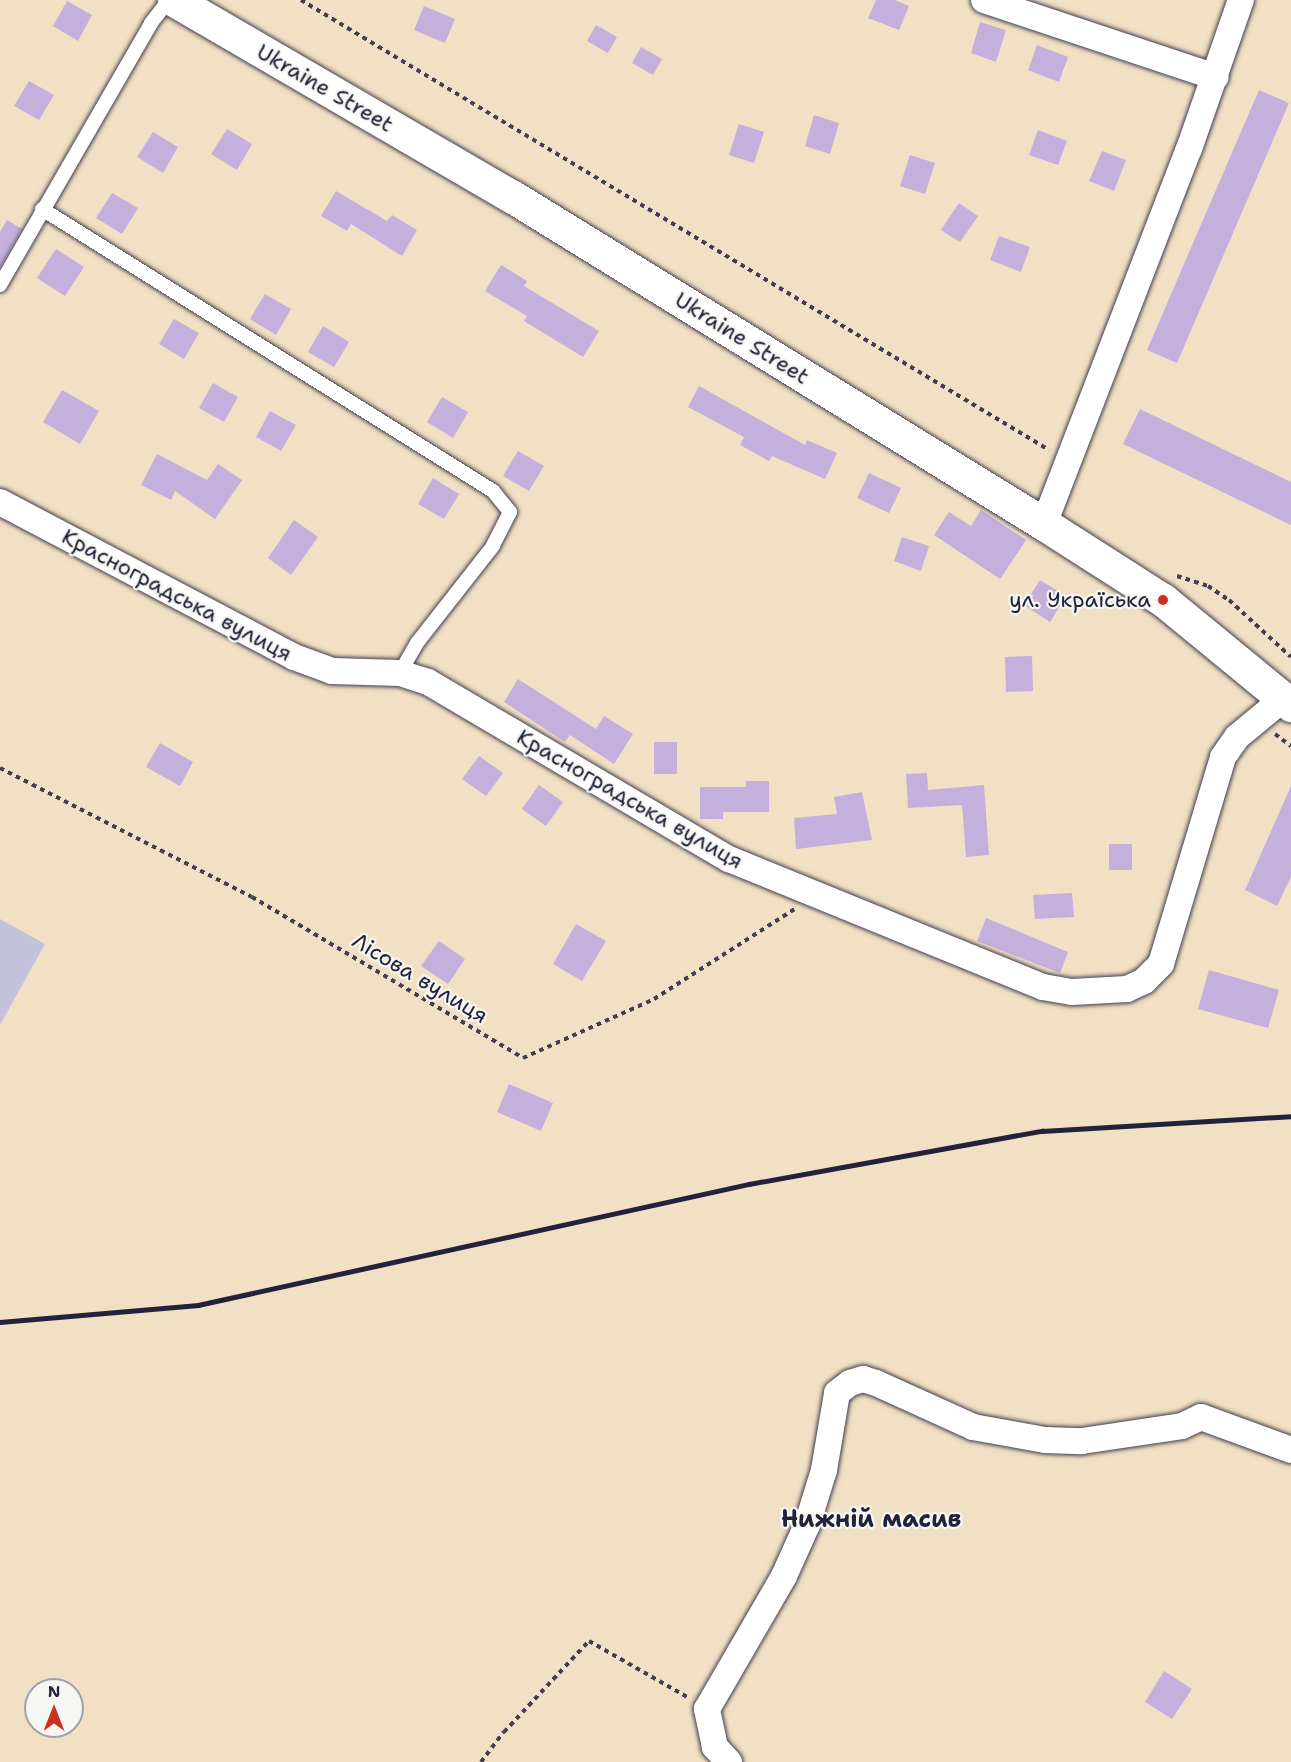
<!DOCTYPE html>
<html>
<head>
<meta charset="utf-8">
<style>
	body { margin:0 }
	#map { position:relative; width:1291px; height:1762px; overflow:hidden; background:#f1e0c3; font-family:"Shantell Sans",sans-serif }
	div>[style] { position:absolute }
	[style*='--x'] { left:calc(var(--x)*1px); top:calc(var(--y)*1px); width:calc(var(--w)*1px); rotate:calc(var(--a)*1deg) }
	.industrial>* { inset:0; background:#c3c1db }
	.building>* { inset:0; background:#c4afdd }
	.path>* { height:4px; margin-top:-2px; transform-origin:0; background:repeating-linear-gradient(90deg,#413e4f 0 4.5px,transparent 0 9px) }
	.roads { filter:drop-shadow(0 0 2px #413e4f) drop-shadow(0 0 2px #413e4f) }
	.lane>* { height:14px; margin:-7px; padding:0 7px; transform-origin:7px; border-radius:7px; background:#fff }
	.street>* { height:26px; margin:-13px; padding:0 13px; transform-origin:13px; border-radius:13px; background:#fff }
	.secondary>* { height:33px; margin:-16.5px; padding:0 16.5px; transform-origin:16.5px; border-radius:16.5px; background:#fff }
	.rail>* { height:4.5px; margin:-2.25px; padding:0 2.25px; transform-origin:2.25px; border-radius:2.25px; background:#22223b }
	.dots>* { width:16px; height:16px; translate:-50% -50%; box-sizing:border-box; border:3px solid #f6f6f2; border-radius:50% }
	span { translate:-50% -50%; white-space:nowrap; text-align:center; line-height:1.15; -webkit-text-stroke:4.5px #f6f6f2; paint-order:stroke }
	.street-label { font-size:22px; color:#22223b }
	.poi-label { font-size:22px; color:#22223b }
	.right { translate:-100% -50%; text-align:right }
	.neighbourhood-label { font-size:24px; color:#22223b; font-weight:700 }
	.north { position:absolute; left:24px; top:1678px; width:60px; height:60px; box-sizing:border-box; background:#f6f6f2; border:2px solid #a1a1a9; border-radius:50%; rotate:0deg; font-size:16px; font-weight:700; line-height:24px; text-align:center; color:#22223b }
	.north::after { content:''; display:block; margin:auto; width:21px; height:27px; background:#c8321e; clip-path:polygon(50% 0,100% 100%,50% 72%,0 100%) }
</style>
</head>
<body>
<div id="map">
	<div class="industrial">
		<div style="clip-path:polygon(0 919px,45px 944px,0 1025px)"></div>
	</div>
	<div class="building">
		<div style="clip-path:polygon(876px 0,895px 0,909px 6px,899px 30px,868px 18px)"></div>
		<div style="clip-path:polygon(67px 1px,92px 15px,78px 41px,53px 26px)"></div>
		<div style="clip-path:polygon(424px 6px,455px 19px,445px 43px,414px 30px)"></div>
		<div style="clip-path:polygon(980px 22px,1006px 30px,996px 62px,971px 53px)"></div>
		<div style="clip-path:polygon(596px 25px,617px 37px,608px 53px,587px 41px)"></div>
		<div style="clip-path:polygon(1037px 45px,1068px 57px,1059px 82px,1028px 70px)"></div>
		<div style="clip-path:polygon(641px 47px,662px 59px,653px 75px,632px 63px)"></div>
		<div style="clip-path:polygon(29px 81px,54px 95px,39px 120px,14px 106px)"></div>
		<div style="clip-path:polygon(1259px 90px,1289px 103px,1177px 363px,1147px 350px)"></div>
		<div style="clip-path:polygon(814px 115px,839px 123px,830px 154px,805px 146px)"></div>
		<div style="clip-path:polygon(739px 124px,764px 132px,754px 163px,729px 155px)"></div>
		<div style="clip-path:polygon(227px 129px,252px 144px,237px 170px,211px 154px)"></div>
		<div style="clip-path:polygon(1038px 130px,1067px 141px,1058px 165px,1029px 155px)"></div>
		<div style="clip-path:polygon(153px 132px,178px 147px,163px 173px,137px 157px)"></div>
		<div style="clip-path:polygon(1102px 151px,1126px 160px,1114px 191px,1089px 181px)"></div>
		<div style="clip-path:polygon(910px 155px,935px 163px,925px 194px,900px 186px)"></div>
		<div style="clip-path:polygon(336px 191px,387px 221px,392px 215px,417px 230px,402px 256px,351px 224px,347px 231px,321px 216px)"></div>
		<div style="clip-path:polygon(112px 193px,138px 208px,122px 234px,96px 218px)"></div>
		<div style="clip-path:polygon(959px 203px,978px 216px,960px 242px,941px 230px)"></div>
		<div style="clip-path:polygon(7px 220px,22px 229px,0 267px,0 232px)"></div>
		<div style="clip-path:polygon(999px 236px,1030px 247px,1021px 272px,990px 260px)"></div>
		<div style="clip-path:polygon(56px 249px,84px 267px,65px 296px,37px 278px)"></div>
		<div style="clip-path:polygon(501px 265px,527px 281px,524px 286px,599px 331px,583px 357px,524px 321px,527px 316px,485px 291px)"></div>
		<div style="clip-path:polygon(265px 294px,291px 309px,276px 335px,250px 319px)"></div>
		<div style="clip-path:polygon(174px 319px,199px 333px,184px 359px,159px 344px)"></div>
		<div style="clip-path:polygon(323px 326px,349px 342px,334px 367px,308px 352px)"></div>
		<div style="clip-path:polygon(213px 383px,238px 397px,224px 422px,199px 408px)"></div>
		<div style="clip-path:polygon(699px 386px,805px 445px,807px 440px,837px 453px,825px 479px,772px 456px,769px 461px,740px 445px,744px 437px,688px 407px)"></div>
		<div style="clip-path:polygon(62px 390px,99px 411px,80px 444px,43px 422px)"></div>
		<div style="clip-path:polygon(442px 397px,468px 412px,453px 438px,427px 422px)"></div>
		<div style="clip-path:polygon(1140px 409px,1291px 482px,1291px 525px,1123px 444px)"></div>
		<div style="clip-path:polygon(270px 411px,296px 425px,281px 451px,256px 437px)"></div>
		<div style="clip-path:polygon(518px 451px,544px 466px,529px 491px,503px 476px)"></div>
		<div style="clip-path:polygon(157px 454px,207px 480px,218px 464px,242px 480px,215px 519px,175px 491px,171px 500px,141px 485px)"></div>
		<div style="clip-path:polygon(869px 473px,901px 488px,889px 513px,857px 498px)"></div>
		<div style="clip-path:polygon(433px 478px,459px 494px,444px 519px,418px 504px)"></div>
		<div style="clip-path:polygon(981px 510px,1026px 540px,1000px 579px,934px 535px,949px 512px,971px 526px)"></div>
		<div style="clip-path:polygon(294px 520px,318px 537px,291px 575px,268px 558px)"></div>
		<div style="clip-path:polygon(902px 537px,929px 546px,921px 571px,894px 561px)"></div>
		<div style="clip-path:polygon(1040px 580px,1066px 596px,1050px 622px,1024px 605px)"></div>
		<div style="clip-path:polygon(1032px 656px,1033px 691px,1006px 692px,1005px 657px)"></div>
		<div style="clip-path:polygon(518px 679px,596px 729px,604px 716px,633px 734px,614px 764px,570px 735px,565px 742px,504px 702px)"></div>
		<div style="clip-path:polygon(654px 742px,677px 742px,677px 774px,654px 774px)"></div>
		<div style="clip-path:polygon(160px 743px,193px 762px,180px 786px,146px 767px)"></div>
		<div style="clip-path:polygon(479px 756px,503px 773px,486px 796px,462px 779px)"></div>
		<div style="clip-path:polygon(927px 773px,928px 790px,984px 785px,989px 855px,966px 857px,962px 805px,908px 808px,906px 774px)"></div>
		<div style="clip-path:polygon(746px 781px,769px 781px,769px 812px,723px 812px,723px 819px,700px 819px,700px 787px,746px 787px)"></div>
		<div style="clip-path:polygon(539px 785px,563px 802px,546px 826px,522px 809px)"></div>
		<div style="clip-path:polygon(1291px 786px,1291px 877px,1277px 906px,1245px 890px)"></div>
		<div style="clip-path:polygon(862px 792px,872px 840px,796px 849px,794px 818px,837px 814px,834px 797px)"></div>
		<div style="clip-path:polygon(1109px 844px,1132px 844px,1132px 870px,1109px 870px)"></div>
		<div style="clip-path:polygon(1072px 893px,1074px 917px,1035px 919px,1033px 895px)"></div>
		<div style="clip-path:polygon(986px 918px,1068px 952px,1060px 973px,977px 941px)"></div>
		<div style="clip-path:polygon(576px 924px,606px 941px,582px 981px,553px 964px)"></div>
		<div style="clip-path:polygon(439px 941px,465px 959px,448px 984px,421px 966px)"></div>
		<div style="clip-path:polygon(1209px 970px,1279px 990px,1268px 1028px,1198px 1009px)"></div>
		<div style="clip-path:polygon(509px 1084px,553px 1103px,541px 1131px,497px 1112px)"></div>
		<div style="clip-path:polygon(1164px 1671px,1192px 1689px,1172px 1719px,1145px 1702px)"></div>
	</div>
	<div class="path">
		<div style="--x:301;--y:0;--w:873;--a:31.03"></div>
		<div style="--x:1177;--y:576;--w:33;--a:18"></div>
		<div style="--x:1208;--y:586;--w:25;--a:34"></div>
		<div style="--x:1229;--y:600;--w:84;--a:42.6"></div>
		<div style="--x:1275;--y:734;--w:20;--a:37"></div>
		<div style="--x:0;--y:768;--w:283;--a:27.1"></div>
		<div style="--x:252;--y:897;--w:315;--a:30.7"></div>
		<div style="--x:523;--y:1058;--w:144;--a:-24.2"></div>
		<div style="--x:654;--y:999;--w:167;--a:-32.6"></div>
		<div style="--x:481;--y:1762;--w:38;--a:-53"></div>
		<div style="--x:504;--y:1732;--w:125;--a:-47"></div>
		<div style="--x:589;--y:1641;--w:113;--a:29.7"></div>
	</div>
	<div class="roads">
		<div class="lane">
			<div style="--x:42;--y:209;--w:532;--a:32.02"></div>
			<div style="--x:493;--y:491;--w:27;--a:51"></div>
			<div style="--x:510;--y:512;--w:38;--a:117"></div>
			<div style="--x:493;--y:546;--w:123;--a:128.1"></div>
			<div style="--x:417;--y:643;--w:34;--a:120"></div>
			<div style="--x:0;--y:285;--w:302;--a:-60"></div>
			<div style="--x:151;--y:23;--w:29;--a:-52"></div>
		</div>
		<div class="street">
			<div style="--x:984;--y:0;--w:244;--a:18.4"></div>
			<div style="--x:0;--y:502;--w:332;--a:27.8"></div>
			<div style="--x:294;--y:657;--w:40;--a:20.2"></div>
			<div style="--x:332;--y:671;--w:68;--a:1.7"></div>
			<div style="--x:400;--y:673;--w:29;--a:18"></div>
			<div style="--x:428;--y:682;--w:349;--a:30.5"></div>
			<div style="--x:729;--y:859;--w:339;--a:22.2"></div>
			<div style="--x:1043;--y:987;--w:29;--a:10"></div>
			<div style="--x:1072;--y:992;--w:55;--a:-3.1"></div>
			<div style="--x:1127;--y:989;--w:19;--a:-25"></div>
			<div style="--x:1144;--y:981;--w:24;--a:-45"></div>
			<div style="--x:1161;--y:964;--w:216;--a:-73.3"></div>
			<div style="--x:1223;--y:757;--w:24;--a:-55"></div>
			<div style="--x:1237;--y:737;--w:60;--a:-39.6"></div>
			<div style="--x:1044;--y:524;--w:402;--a:-68.9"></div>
			<div style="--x:1189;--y:149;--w:158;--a:-70.8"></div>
			<div style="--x:729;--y:1762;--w:21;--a:-133"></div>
			<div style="--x:715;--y:1747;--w:39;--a:-102"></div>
			<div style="--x:707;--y:1709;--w:154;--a:-59.9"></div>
			<div style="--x:784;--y:1576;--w:56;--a:-65.7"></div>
			<div style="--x:807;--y:1525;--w:58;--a:-72.8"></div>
			<div style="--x:824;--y:1470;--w:78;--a:-80.4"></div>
			<div style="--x:837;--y:1393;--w:16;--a:-38"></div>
			<div style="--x:850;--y:1383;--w:14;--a:-17"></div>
			<div style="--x:863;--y:1379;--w:14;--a:17"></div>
			<div style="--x:876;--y:1383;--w:107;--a:24.4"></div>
			<div style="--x:973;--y:1427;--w:73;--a:10.2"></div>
			<div style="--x:1045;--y:1440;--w:37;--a:2"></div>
			<div style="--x:1082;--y:1441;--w:101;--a:-8.5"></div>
			<div style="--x:1182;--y:1426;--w:21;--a:-25"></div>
			<div style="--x:1201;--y:1417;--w:96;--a:20.1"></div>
		</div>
		<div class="secondary">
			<div style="--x:174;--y:0;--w:392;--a:30.2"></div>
			<div style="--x:513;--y:197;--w:624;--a:31.63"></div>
			<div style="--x:1044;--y:524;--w:141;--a:32.6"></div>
			<div style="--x:1163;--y:600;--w:166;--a:39.4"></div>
		</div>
	</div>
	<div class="rail">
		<div style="--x:0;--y:1322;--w:199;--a:-4.9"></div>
		<div style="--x:198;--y:1305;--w:564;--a:-12.39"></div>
		<div style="--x:749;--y:1184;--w:298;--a:-10.3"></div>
		<div style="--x:1042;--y:1131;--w:249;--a:-3.4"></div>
	</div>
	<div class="dots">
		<div style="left:1163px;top:600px;background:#c8321e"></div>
	</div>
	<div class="street-label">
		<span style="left:325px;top:88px;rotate:30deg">Ukraine Street</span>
		<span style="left:742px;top:338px;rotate:32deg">Ukraine Street</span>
		<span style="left:177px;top:595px;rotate:28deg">Красноградська вулиця</span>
		<span style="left:630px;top:799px;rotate:30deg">Красноградська вулиця</span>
		<span style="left:420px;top:978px;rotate:31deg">Лісова вулиця</span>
	</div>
	<div class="poi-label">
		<span class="right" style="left:1151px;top:600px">ул. Україська</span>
	</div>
	<div class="neighbourhood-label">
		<span style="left:871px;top:1520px">Нижній масив</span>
	</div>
	<div class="north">N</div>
</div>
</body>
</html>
